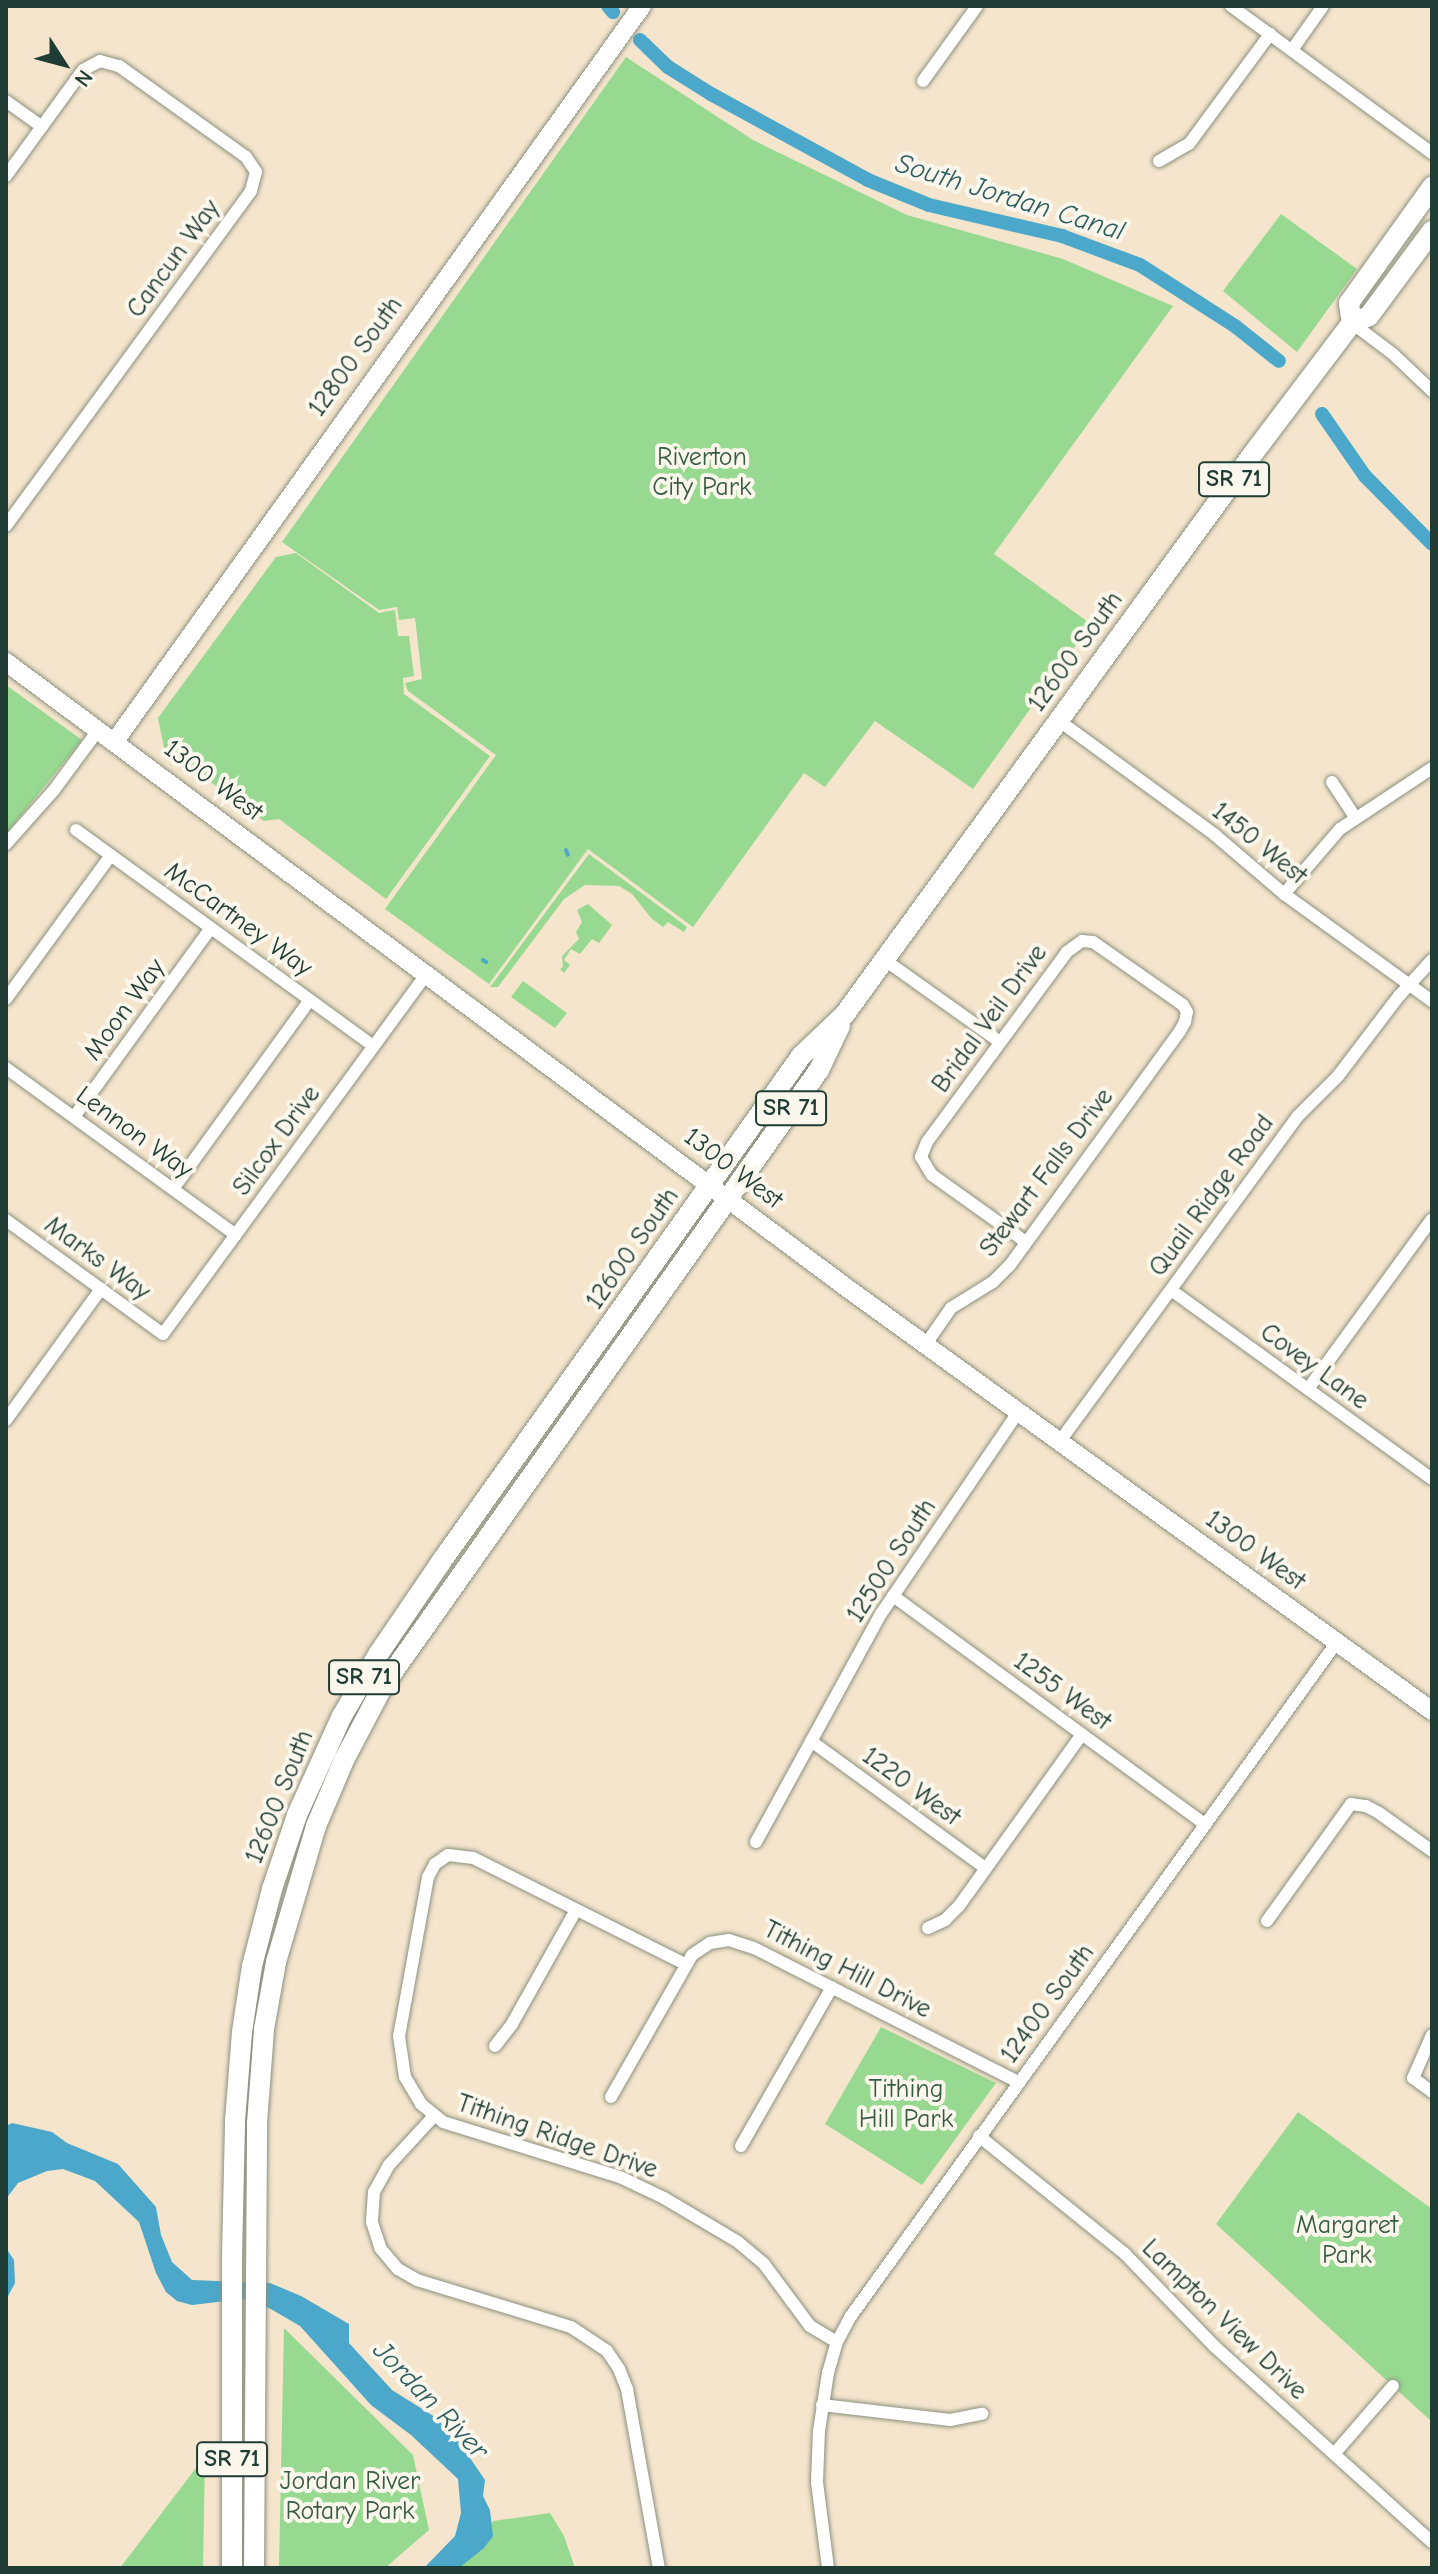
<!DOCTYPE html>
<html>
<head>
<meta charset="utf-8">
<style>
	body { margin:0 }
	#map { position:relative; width:1438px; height:2574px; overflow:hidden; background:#f5e5cc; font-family:"Comic Neue",sans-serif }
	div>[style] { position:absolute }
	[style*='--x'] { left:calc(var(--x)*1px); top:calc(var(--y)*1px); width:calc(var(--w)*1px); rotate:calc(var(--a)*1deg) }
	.green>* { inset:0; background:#97d990 }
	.water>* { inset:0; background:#4ba8ca }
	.stream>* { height:4px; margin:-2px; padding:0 2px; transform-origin:2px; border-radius:2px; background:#4ba8ca }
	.canal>* { height:14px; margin:-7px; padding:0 7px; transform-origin:7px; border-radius:7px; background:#4ba8ca }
	.roads { filter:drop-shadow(0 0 2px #8a9180) drop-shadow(0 0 2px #8a9180) }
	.street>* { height:12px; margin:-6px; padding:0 6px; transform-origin:6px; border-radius:6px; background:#fff }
	.secondary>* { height:18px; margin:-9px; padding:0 9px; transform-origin:9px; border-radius:9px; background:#fff }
	.primary>* { height:20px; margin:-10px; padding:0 10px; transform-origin:10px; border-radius:10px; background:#fff }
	span { translate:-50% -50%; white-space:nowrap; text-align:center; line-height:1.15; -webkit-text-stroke:8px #fbf7ec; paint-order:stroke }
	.shield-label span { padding:2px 6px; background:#fbf7ec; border:2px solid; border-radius:6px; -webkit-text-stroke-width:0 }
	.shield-label { font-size:24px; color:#1f3d34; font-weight:700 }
	.street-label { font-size:26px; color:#1f3d34 }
	.park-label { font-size:26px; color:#375c46 }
	.water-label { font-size:28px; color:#2c5d61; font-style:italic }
	.frame { position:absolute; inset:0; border:8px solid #1f3d34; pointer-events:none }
	.north { position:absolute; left:24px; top:24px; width:80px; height:80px; -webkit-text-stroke:6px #fbf7ec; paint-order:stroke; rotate:126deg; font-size:22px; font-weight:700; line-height:32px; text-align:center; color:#1f3d34 }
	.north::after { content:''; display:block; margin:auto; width:28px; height:36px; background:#1f3d34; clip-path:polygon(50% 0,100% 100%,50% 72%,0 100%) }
</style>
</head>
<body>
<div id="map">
	<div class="green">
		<div style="clip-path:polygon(626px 57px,753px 140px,907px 215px,1063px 259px,1173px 306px,994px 554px,1091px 624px,973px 789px,875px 721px,825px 787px,804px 773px,693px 927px,588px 849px,489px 984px,385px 909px,496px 755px,408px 691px,405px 683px,422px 679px,415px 618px,399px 620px,397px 607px,379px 610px,282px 542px)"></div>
		<div style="clip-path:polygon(1281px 214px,1357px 269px,1297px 352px,1223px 291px)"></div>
		<div style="clip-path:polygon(296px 553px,379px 613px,395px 610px,398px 636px,409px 636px,414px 676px,403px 678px,404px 694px,490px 756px,386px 899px,279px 819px,264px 821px,164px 748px,158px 718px,276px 557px)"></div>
		<div style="clip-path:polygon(6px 685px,82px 740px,6px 834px)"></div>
		<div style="clip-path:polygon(589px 854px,687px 927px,684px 932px,668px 922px,663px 927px,651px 918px,632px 894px,619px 886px,585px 885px,564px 899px,498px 987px,490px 987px)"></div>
		<div style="clip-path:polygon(588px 904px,612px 925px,599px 943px,592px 939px,580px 954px,571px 949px,564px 960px,570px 965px,564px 973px,560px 969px,563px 967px,562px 956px,579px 939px,576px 932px,582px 922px,577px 910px)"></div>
		<div style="clip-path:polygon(523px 981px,567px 1013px,555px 1028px,511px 997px)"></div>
		<div style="clip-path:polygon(881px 2027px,996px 2083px,922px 2185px,825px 2124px)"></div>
		<div style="clip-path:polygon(1298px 2112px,1432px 2209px,1432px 2422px,1216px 2224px)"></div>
		<div style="clip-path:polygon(284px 2328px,413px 2455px,429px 2530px,385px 2568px,279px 2568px)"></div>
		<div style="clip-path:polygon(205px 2456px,203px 2568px,120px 2568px)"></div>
		<div style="clip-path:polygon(550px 2513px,564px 2536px,575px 2568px,459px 2568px,480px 2547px,493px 2521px)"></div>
	</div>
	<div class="water">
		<div style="clip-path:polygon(12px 2123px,52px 2132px,67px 2143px,118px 2164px,156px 2207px,161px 2235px,172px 2262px,192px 2280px,270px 2283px,301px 2296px,349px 2324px,349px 2343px,392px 2390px,435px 2417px,457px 2439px,485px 2480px,483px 2496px,490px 2510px,493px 2536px,484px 2548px,459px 2568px,424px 2568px,455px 2536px,461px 2513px,458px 2479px,411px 2435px,371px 2405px,300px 2326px,269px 2308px,243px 2299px,192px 2305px,177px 2301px,166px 2292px,156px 2273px,139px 2222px,95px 2181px,63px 2169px,47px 2171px,18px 2183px,6px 2199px,6px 2126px)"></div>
		<div style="clip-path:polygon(6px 2248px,14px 2260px,15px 2283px,6px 2300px)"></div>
	</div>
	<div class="stream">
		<div style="--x:566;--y:850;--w:5;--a:68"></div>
		<div style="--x:483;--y:960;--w:4;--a:34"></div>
	</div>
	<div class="canal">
		<div style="--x:608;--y:6;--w:8;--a:50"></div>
		<div style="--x:640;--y:40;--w:39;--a:44"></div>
		<div style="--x:668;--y:67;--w:51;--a:32.1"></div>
		<div style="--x:711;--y:94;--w:179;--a:28.7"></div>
		<div style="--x:868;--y:180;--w:66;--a:22.3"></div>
		<div style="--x:929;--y:205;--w:137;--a:13.1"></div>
		<div style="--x:1062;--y:236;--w:83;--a:20.4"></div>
		<div style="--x:1140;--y:265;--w:113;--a:32.7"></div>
		<div style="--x:1235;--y:326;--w:56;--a:38.5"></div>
		<div style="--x:1322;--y:414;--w:75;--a:55.3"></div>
		<div style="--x:1365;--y:476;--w:95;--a:45.4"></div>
	</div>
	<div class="roads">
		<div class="street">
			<div style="--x:1231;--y:6;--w:249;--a:36.2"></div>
			<div style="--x:1292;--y:50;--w:54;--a:-54.8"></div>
			<div style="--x:923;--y:81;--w:92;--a:-54.2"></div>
			<div style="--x:6;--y:101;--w:44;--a:35.8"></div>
			<div style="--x:1159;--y:161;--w:34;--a:-30"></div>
			<div style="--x:1189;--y:144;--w:137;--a:-53.6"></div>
			<div style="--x:6;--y:176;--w:131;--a:-54"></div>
			<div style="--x:83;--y:70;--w:19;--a:-28"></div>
			<div style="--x:100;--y:61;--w:20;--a:15"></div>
			<div style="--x:119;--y:66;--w:156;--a:35.6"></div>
			<div style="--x:246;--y:157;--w:18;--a:56"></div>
			<div style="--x:256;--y:172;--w:20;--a:105"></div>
			<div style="--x:251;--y:191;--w:415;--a:126.2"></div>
			<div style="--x:1352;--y:323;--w:51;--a:37.1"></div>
			<div style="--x:1393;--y:354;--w:54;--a:43.5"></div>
			<div style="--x:1058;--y:720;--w:195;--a:36.2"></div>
			<div style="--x:1215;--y:835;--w:91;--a:40.5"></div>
			<div style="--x:1284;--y:894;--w:183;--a:35.9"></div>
			<div style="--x:1332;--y:782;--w:42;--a:56.7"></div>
			<div style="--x:76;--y:830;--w:367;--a:36"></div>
			<div style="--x:6;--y:844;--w:72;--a:-48.4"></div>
			<div style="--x:54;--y:790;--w:76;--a:-53.6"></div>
			<div style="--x:1284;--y:894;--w:86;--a:-49.3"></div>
			<div style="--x:1340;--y:829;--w:110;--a:-33.5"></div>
			<div style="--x:885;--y:960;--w:141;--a:35.5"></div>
			<div style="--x:6;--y:999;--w:178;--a:-53.9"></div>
			<div style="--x:6;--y:1068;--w:284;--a:36"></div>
			<div style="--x:74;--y:1117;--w:233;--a:-54.1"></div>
			<div style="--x:173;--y:1189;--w:233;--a:-54.1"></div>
			<div style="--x:6;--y:1220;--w:194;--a:36"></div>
			<div style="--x:163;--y:1334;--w:446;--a:-53.8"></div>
			<div style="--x:1171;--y:1290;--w:322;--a:35.9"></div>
			<div style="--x:926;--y:1344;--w:44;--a:-55.2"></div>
			<div style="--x:951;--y:1308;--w:49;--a:-31.8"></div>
			<div style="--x:993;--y:1282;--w:24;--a:-45"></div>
			<div style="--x:1010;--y:1265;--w:289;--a:-54"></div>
			<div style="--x:1180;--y:1031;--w:10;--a:-61"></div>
			<div style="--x:1185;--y:1022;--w:10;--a:-79"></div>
			<div style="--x:1187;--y:1012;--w:8;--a:-120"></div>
			<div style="--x:1183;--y:1005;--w:110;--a:-145"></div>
			<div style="--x:1093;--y:942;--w:11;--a:-175"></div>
			<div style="--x:1082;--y:941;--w:19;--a:144"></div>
			<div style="--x:1067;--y:952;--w:236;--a:126.4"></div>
			<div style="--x:927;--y:1142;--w:16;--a:112"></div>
			<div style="--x:921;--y:1157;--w:21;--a:59"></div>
			<div style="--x:932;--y:1175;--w:115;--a:35.5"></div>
			<div style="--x:1308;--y:1389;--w:210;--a:-53.9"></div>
			<div style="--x:6;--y:1420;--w:162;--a:-54.1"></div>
			<div style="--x:1060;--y:1441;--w:403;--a:-53.8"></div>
			<div style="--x:1298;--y:1116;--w:57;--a:-45"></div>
			<div style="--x:1338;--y:1076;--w:101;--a:-52.7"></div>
			<div style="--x:1399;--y:996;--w:49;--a:-47.5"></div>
			<div style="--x:893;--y:1596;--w:386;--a:36.2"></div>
			<div style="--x:811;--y:1741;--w:215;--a:36.1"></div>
			<div style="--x:756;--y:1842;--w:260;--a:-61.3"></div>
			<div style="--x:881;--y:1614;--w:245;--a:-55.8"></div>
			<div style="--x:1267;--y:1921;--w:144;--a:-54.3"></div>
			<div style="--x:1351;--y:1804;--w:15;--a:8"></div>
			<div style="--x:1366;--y:1806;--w:15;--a:28"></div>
			<div style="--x:1379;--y:1813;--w:65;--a:35.6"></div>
			<div style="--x:928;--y:1928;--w:19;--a:-25"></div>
			<div style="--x:945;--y:1920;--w:20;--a:-45"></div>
			<div style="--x:959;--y:1906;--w:211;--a:-54.4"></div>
			<div style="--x:685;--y:1964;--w:237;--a:-153.4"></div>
			<div style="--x:473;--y:1858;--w:25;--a:-173"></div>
			<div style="--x:448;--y:1855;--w:16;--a:145"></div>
			<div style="--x:435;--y:1864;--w:15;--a:118"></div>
			<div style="--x:428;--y:1877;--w:162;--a:100.3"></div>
			<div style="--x:399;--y:2036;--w:41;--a:81.7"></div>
			<div style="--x:405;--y:2077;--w:31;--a:59"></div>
			<div style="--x:421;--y:2104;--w:28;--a:39"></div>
			<div style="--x:443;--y:2122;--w:185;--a:17.3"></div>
			<div style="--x:620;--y:2177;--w:49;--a:25.5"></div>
			<div style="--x:664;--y:2198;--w:86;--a:30.7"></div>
			<div style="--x:738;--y:2242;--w:34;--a:40"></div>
			<div style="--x:764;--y:2264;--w:77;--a:53.4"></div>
			<div style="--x:810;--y:2326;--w:31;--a:31"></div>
			<div style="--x:1432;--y:2035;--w:47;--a:113.8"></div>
			<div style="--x:1413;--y:2078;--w:24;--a:36"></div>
			<div style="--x:495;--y:2046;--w:28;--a:-52"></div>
			<div style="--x:512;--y:2024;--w:131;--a:-60.7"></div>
			<div style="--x:611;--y:2097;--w:163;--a:-60.3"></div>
			<div style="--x:692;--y:1955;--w:22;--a:-34"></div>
			<div style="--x:710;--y:1943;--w:19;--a:-9"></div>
			<div style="--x:729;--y:1940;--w:26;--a:18"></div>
			<div style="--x:754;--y:1948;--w:296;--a:26.9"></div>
			<div style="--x:434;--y:2116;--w:67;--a:132.6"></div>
			<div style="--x:389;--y:2165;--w:31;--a:119"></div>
			<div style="--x:374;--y:2192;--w:30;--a:94"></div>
			<div style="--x:372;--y:2222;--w:28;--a:72"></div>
			<div style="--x:381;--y:2249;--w:26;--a:50"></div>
			<div style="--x:398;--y:2269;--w:22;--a:30"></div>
			<div style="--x:417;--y:2280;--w:161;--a:17"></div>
			<div style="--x:571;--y:2327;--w:43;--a:33.7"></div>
			<div style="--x:607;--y:2351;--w:22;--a:56"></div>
			<div style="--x:619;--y:2369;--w:22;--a:68"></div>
			<div style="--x:627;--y:2389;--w:182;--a:79.9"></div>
			<div style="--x:979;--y:2136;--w:188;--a:38.9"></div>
			<div style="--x:1125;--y:2254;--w:128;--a:45.9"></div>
			<div style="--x:1214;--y:2346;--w:293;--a:42"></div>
			<div style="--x:741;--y:2146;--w:183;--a:-60.2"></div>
			<div style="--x:822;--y:2405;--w:129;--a:6.7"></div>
			<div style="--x:950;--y:2420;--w:33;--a:-11"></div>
			<div style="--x:1334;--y:2454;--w:90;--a:-49.1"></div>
			<div style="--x:828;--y:2568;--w:87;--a:-97.3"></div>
			<div style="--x:817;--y:2482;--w:51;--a:-87.8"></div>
			<div style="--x:819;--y:2431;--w:59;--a:-81.2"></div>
			<div style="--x:828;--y:2373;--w:32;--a:-74"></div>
			<div style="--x:837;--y:2342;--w:30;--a:-62"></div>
			<div style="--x:851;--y:2316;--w:831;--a:-54.21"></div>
		</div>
		<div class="secondary">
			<div style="--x:6;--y:662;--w:1048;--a:36.66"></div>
			<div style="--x:847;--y:1288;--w:722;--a:35.87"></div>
			<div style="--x:115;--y:741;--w:904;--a:-54.36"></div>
		</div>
		<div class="primary">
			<div style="--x:1352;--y:323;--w:20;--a:-99"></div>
			<div style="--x:1349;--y:303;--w:143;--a:-54.4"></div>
			<div style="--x:232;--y:2568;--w:312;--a:-90"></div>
			<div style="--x:232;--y:2256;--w:135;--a:-88.7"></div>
			<div style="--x:235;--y:2121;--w:89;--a:-85.5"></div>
			<div style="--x:242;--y:2032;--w:67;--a:-81.4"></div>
			<div style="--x:252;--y:1966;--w:80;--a:-75.4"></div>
			<div style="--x:272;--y:1889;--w:78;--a:-71.3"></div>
			<div style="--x:297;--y:1815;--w:109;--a:-65.6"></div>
			<div style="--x:342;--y:1716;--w:73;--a:-59.6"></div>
			<div style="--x:379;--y:1653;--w:110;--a:-55.7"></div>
			<div style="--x:441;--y:1562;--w:622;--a:-54.55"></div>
			<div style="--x:802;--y:1055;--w:59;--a:-43.6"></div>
			<div style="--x:845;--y:1014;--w:691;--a:-53.94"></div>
			<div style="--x:1252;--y:455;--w:166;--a:-52.9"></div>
			<div style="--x:1352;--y:323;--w:18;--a:-22"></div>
			<div style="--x:1369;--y:316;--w:106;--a:-53.5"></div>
			<div style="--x:254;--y:2568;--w:445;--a:-89.6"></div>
			<div style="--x:257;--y:2123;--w:94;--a:-85.7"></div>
			<div style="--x:264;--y:2029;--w:68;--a:-79.8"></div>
			<div style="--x:276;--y:1962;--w:142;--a:-73.6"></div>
			<div style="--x:316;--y:1826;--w:72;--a:-67"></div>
			<div style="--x:344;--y:1760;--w:84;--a:-62.2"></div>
			<div style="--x:383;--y:1686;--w:755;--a:-54.71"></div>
			<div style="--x:819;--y:1070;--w:49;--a:-64.5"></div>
		</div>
	</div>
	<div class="shield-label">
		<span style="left:1234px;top:479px">SR 71</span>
		<span style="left:791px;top:1108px">SR 71</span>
		<span style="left:364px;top:1677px">SR 71</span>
		<span style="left:232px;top:2459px">SR 71</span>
	</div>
	<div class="street-label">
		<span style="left:174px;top:259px;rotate:-54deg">Cancun Way</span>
		<span style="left:356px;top:357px;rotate:-54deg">12800 South</span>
		<span style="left:1076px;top:652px;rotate:-54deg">12600 South</span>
		<span style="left:213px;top:781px;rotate:37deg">1300 West</span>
		<span style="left:1259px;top:844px;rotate:39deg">1450 West</span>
		<span style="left:238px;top:920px;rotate:36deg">McCartney Way</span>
		<span style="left:125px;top:1010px;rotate:-54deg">Moon Way</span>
		<span style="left:990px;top:1019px;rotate:-54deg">Bridal Veil Drive</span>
		<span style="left:134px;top:1133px;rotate:36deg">Lennon Way</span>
		<span style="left:277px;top:1141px;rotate:-54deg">Silcox Drive</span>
		<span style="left:733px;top:1169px;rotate:37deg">1300 West</span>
		<span style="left:1047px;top:1173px;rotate:-53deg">Stewart Falls Drive</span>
		<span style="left:1212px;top:1196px;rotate:-54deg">Quail Ridge Road</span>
		<span style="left:633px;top:1249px;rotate:-55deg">12600 South</span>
		<span style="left:97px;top:1259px;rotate:36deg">Marks Way</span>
		<span style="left:1314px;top:1367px;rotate:36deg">Covey Lane</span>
		<span style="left:1255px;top:1551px;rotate:36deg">1300 West</span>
		<span style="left:892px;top:1561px;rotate:-57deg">12500 South</span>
		<span style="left:1062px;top:1692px;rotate:36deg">1255 West</span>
		<span style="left:911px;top:1787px;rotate:36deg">1220 West</span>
		<span style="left:280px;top:1797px;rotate:-68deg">12600 South</span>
		<span style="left:847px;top:1970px;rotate:27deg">Tithing Hill Drive</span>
		<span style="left:1048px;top:2004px;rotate:-54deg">12400 South</span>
		<span style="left:557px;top:2137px;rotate:19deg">Tithing Ridge Drive</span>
		<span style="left:1224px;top:2320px;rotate:44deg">Lampton View Drive</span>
	</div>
	<div class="park-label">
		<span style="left:702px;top:473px">Riverton<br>City Park</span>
		<span style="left:906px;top:2105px">Tithing<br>Hill Park</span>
		<span style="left:1347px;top:2241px">Margaret<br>Park</span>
		<span style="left:350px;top:2497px">Jordan River<br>Rotary Park</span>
	</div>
	<div class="water-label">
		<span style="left:1010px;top:197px;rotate:17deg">South Jordan Canal</span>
		<span style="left:431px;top:2400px;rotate:46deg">Jordan River</span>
	</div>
	<div class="frame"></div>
	<div class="north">N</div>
</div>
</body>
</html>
